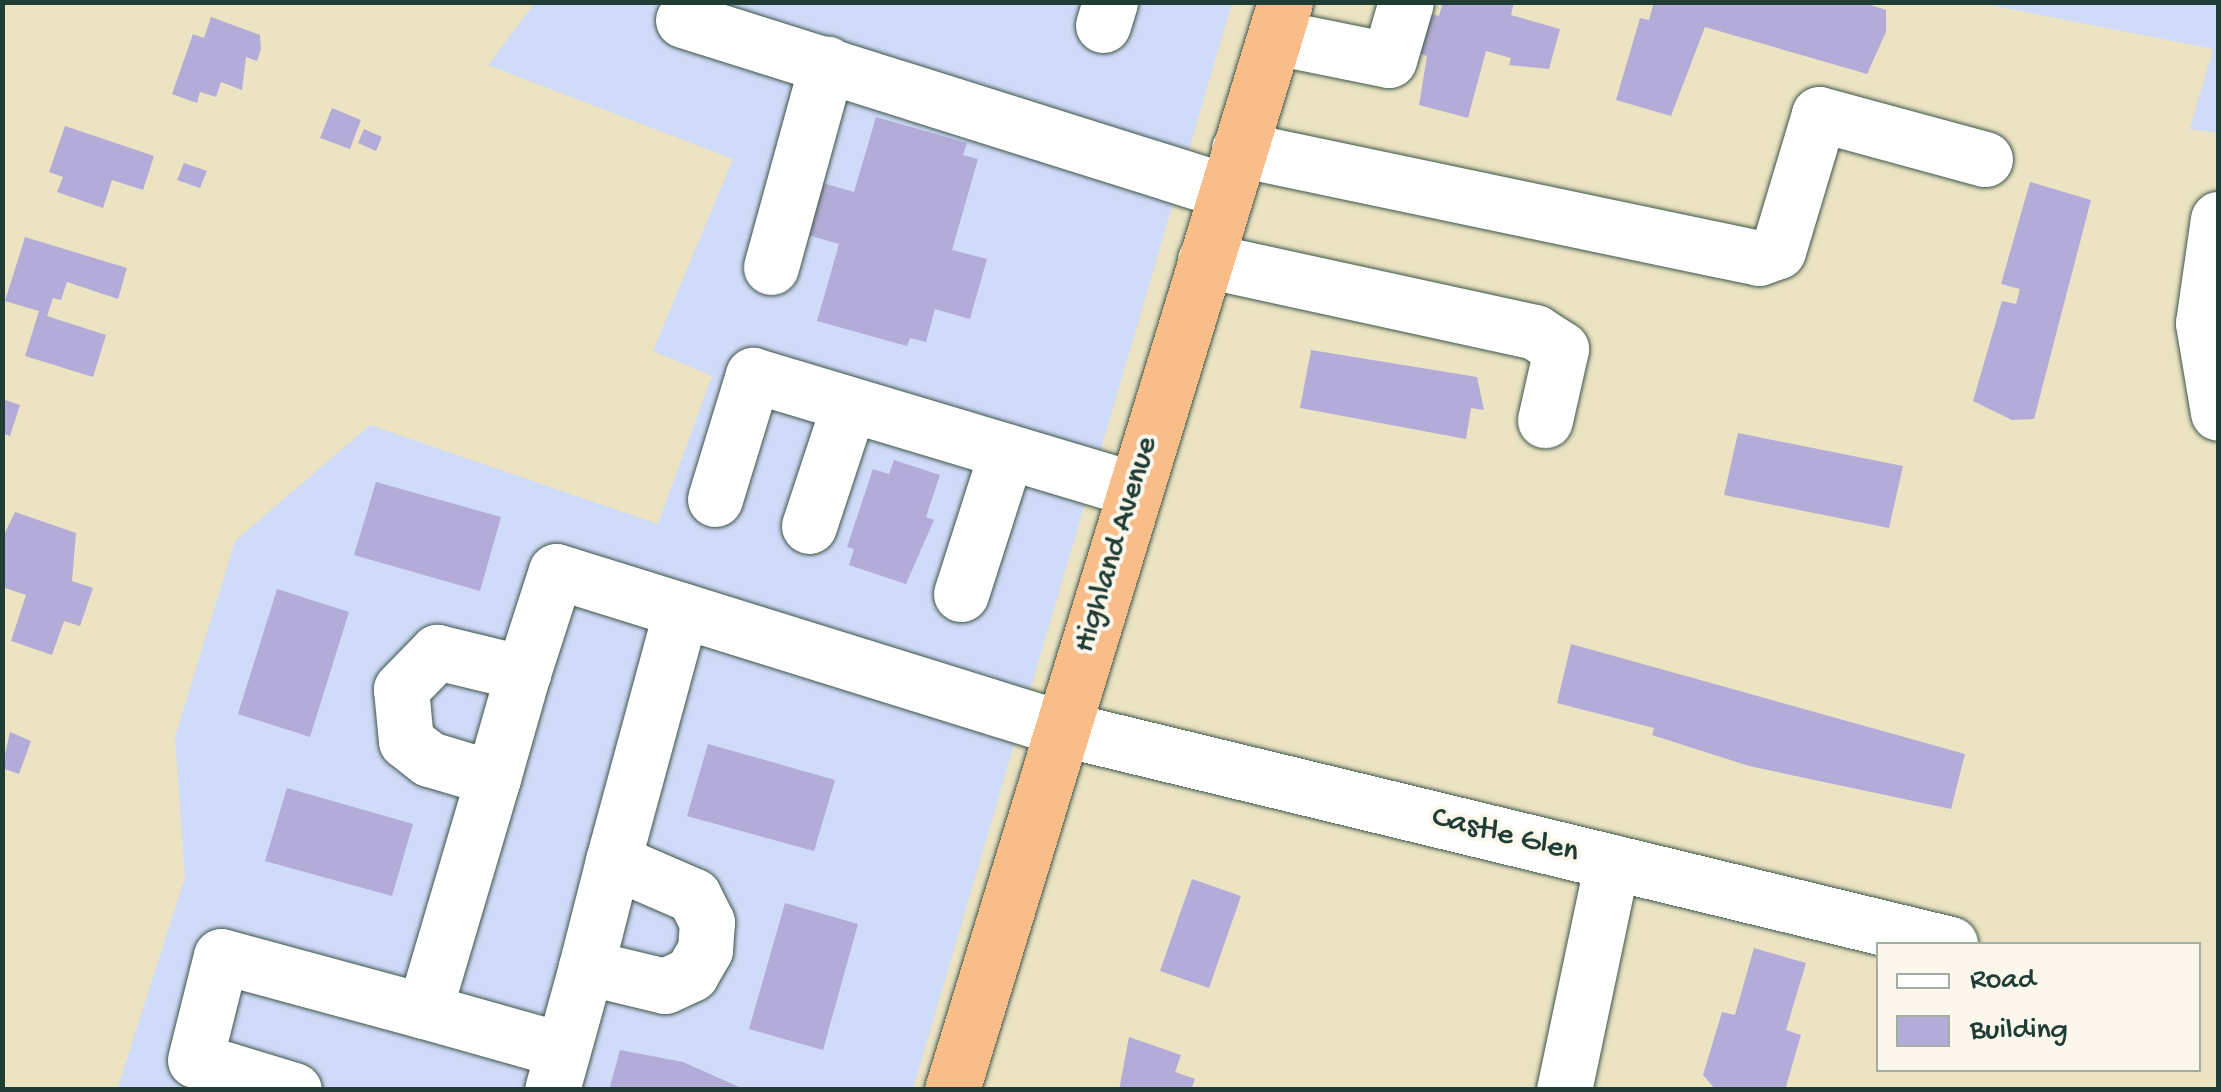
<!DOCTYPE html>
<html>
<head>
<meta charset="utf-8">
<style>
	body { margin:0 }
	#map { position:relative; width:2221px; height:1092px; overflow:hidden; background:#ebe3c2; font-family:"Gochi Hand",sans-serif }
	div>[style] { position:absolute }
	[style*='--x'] { left:calc(var(--x)*1px); top:calc(var(--y)*1px); width:calc(var(--w)*1px); rotate:calc(var(--a)*1deg) }
	.built>* { inset:0; background:#d0daf9 }
	.building>* { inset:0; background:#b4acd8 }
	.roads { filter:drop-shadow(0 0 2px #3e5649) drop-shadow(0 0 2px #3e5649) }
	.minor>* { height:55px; margin:-27.5px; padding:0 27.5px; transform-origin:27.5px; border-radius:27.5px; background:#fff }
	.highway>* { height:55px; margin:-27.5px; padding:0 27.5px; transform-origin:27.5px; border-radius:27.5px; background:#f8bd89 }
	span { translate:-50% -50%; white-space:nowrap; text-align:center; line-height:1.15; -webkit-text-stroke:8px #fbf7ec; paint-order:stroke }
	.street-label { font-size:32px; color:#1f3d34 }
	.frame { position:absolute; inset:0; border:5px solid #1f3d34; pointer-events:none }
	.legend { position:absolute; left:1876px; top:942px; width:325px; height:130px; box-sizing:border-box; background:#fbf7ec; border:2px solid #a3ada2; margin:0; padding:12px 18px; list-style:none; font-size:30px; color:#1f3d34 }
	.legend li { display:flex; align-items:center; gap:20px; height:50px }
	.legend b { width:50px; border:2px solid #a3ada2 }
</style>
</head>
<body>
<div id="map">
	<div class="built">
		<div style="clip-path:polygon(535px 3px,1232px 3px,913px 1089px,117px 1090px,185px 877px,175px 737px,235px 541px,370px 425px,658px 524px,712px 376px,653px 351px,733px 159px,488px 65px)"></div>
		<div style="clip-path:polygon(1980px 3px,2218px 3px,2218px 133px,2190px 129px,2213px 49px)"></div>
	</div>
	<div class="building">
		<div style="clip-path:polygon(1443px 2px,1514px 2px,1511px 15px,1560px 29px,1549px 69px,1509px 65px,1511px 58px,1486px 51px,1468px 118px,1419px 105px,1427px 56px,1415px 52px,1426px 12px,1439px 16px)"></div>
		<div style="clip-path:polygon(1654px 2px,1861px 2px,1886px 10px,1886px 32px,1867px 74px,1705px 27px,1671px 116px,1616px 100px,1640px 18px,1649px 20px)"></div>
		<div style="clip-path:polygon(211px 17px,260px 35px,261px 49px,257px 61px,246px 57px,242px 90px,221px 82px,216px 97px,200px 92px,197px 103px,172px 94px,193px 34px,204px 38px)"></div>
		<div style="clip-path:polygon(332px 108px,361px 120px,350px 149px,320px 138px)"></div>
		<div style="clip-path:polygon(876px 117px,967px 143px,963px 155px,978px 159px,952px 250px,987px 259px,970px 319px,935px 309px,926px 342px,910px 338px,907px 346px,817px 321px,839px 244px,801px 233px,816px 181px,854px 192px)"></div>
		<div style="clip-path:polygon(65px 126px,154px 156px,143px 190px,112px 180px,103px 208px,57px 192px,63px 177px,49px 172px)"></div>
		<div style="clip-path:polygon(364px 129px,382px 137px,376px 151px,358px 143px)"></div>
		<div style="clip-path:polygon(184px 163px,207px 171px,200px 188px,177px 180px)"></div>
		<div style="clip-path:polygon(2030px 182px,2091px 200px,2034px 419px,2012px 420px,1973px 401px,2002px 301px,2016px 304px,2020px 289px,2001px 284px)"></div>
		<div style="clip-path:polygon(25px 237px,127px 268px,118px 299px,67px 282px,61px 300px,53px 298px,47px 316px,106px 335px,93px 377px,25px 356px,39px 311px,5px 301px)"></div>
		<div style="clip-path:polygon(1311px 350px,1477px 377px,1484px 410px,1471px 408px,1466px 439px,1300px 408px)"></div>
		<div style="clip-path:polygon(2px 399px,20px 405px,10px 436px,2px 433px)"></div>
		<div style="clip-path:polygon(1738px 433px,1903px 466px,1889px 528px,1724px 495px)"></div>
		<div style="clip-path:polygon(894px 460px,940px 475px,926px 517px,934px 520px,906px 584px,849px 565px,854px 549px,847px 547px,873px 469px,889px 474px)"></div>
		<div style="clip-path:polygon(376px 482px,501px 517px,480px 591px,354px 555px)"></div>
		<div style="clip-path:polygon(15px 512px,76px 533px,72px 581px,93px 588px,80px 626px,64px 621px,52px 655px,11px 641px,26px 595px,2px 587px,2px 539px)"></div>
		<div style="clip-path:polygon(277px 589px,349px 612px,310px 737px,238px 714px)"></div>
		<div style="clip-path:polygon(1571px 644px,1965px 754px,1951px 809px,1749px 766px,1652px 735px,1654px 728px,1557px 703px)"></div>
		<div style="clip-path:polygon(10px 732px,31px 741px,19px 774px,2px 768px)"></div>
		<div style="clip-path:polygon(708px 744px,835px 780px,814px 851px,687px 816px)"></div>
		<div style="clip-path:polygon(287px 788px,413px 824px,392px 896px,265px 861px)"></div>
		<div style="clip-path:polygon(1192px 879px,1241px 896px,1209px 988px,1160px 971px)"></div>
		<div style="clip-path:polygon(785px 903px,858px 924px,823px 1050px,749px 1029px)"></div>
		<div style="clip-path:polygon(1754px 948px,1806px 963px,1786px 1030px,1801px 1035px,1785px 1090px,1716px 1090px,1703px 1075px,1722px 1012px,1735px 1015px)"></div>
		<div style="clip-path:polygon(1129px 1037px,1181px 1055px,1175px 1072px,1195px 1079px,1191px 1090px,1119px 1090px)"></div>
		<div style="clip-path:polygon(620px 1050px,683px 1062px,746px 1090px,609px 1090px)"></div>
	</div>
	<div class="roads">
		<div class="minor">
			<div style="--x:683;--y:20;--w:569;--a:17.48"></div>
			<div style="--x:1103;--y:25;--w:24;--a:-73"></div>
			<div style="--x:1275;--y:37;--w:116;--a:11.4"></div>
			<div style="--x:1389;--y:60;--w:60;--a:-73.7"></div>
			<div style="--x:1239;--y:149;--w:531;--a:11.84"></div>
			<div style="--x:1759;--y:258;--w:20;--a:-20"></div>
			<div style="--x:1778;--y:251;--w:143;--a:-73.3"></div>
			<div style="--x:1819;--y:114;--w:172;--a:15.2"></div>
			<div style="--x:2218;--y:219;--w:105;--a:98.2"></div>
			<div style="--x:2203;--y:323;--w:91;--a:80.5"></div>
			<div style="--x:1205;--y:260;--w:338;--a:12.3"></div>
			<div style="--x:1535;--y:332;--w:31;--a:33"></div>
			<div style="--x:1561;--y:349;--w:73;--a:102.7"></div>
			<div style="--x:771;--y:267;--w:211;--a:-74.6"></div>
			<div style="--x:715;--y:499;--w:130;--a:-73"></div>
			<div style="--x:753;--y:375;--w:398;--a:16.7"></div>
			<div style="--x:809;--y:526;--w:127;--a:-71.7"></div>
			<div style="--x:961;--y:594;--w:150;--a:-72.2"></div>
			<div style="--x:493;--y:778;--w:109;--a:-74.1"></div>
			<div style="--x:586;--y:967;--w:109;--a:-75.7"></div>
			<div style="--x:424;--y:1011;--w:144;--a:15.7"></div>
			<div style="--x:294;--y:1090;--w:103;--a:-163.1"></div>
			<div style="--x:195;--y:1060;--w:107;--a:-76"></div>
			<div style="--x:221;--y:956;--w:210;--a:15.2"></div>
			<div style="--x:424;--y:1011;--w:243;--a:-73.5"></div>
			<div style="--x:493;--y:778;--w:67;--a:-163.5"></div>
			<div style="--x:429;--y:759;--w:29;--a:-142"></div>
			<div style="--x:406;--y:741;--w:52;--a:-95.5"></div>
			<div style="--x:401;--y:689;--w:52;--a:-45.8"></div>
			<div style="--x:437;--y:652;--w:89;--a:13.7"></div>
			<div style="--x:523;--y:673;--w:107;--a:-72.1"></div>
			<div style="--x:556;--y:571;--w:528;--a:17.3"></div>
			<div style="--x:1060;--y:728;--w:916;--a:13.64"></div>
			<div style="--x:552;--y:1090;--w:128;--a:-74.5"></div>
			<div style="--x:586;--y:967;--w:81;--a:13.5"></div>
			<div style="--x:665;--y:986;--w:29;--a:-25"></div>
			<div style="--x:691;--y:974;--w:28;--a:-60"></div>
			<div style="--x:705;--y:950;--w:28;--a:-86"></div>
			<div style="--x:707;--y:922;--w:29;--a:-117"></div>
			<div style="--x:694;--y:896;--w:88;--a:-156.6"></div>
			<div style="--x:613;--y:861;--w:260;--a:-74.8"></div>
			<div style="--x:1564;--y:1090;--w:233;--a:-78.1"></div>
		</div>
		<div class="highway">
			<div style="--x:952;--y:1090;--w:1138;--a:-72.98"></div>
		</div>
	</div>
	<div class="street-label">
		<span style="left:1117px;top:545px;rotate:-73deg">Highland Avenue</span>
		<span style="left:1505px;top:836px;rotate:14deg">Castle Glen</span>
	</div>
	<div class="frame"></div>
	<ul class="legend">
	<li><b style="height:12px;background:#fff"></b>Road</li>
	<li><b style="height:28px;background:#b4acd8"></b>Building</li>
	</ul>
</div>
</body>
</html>
